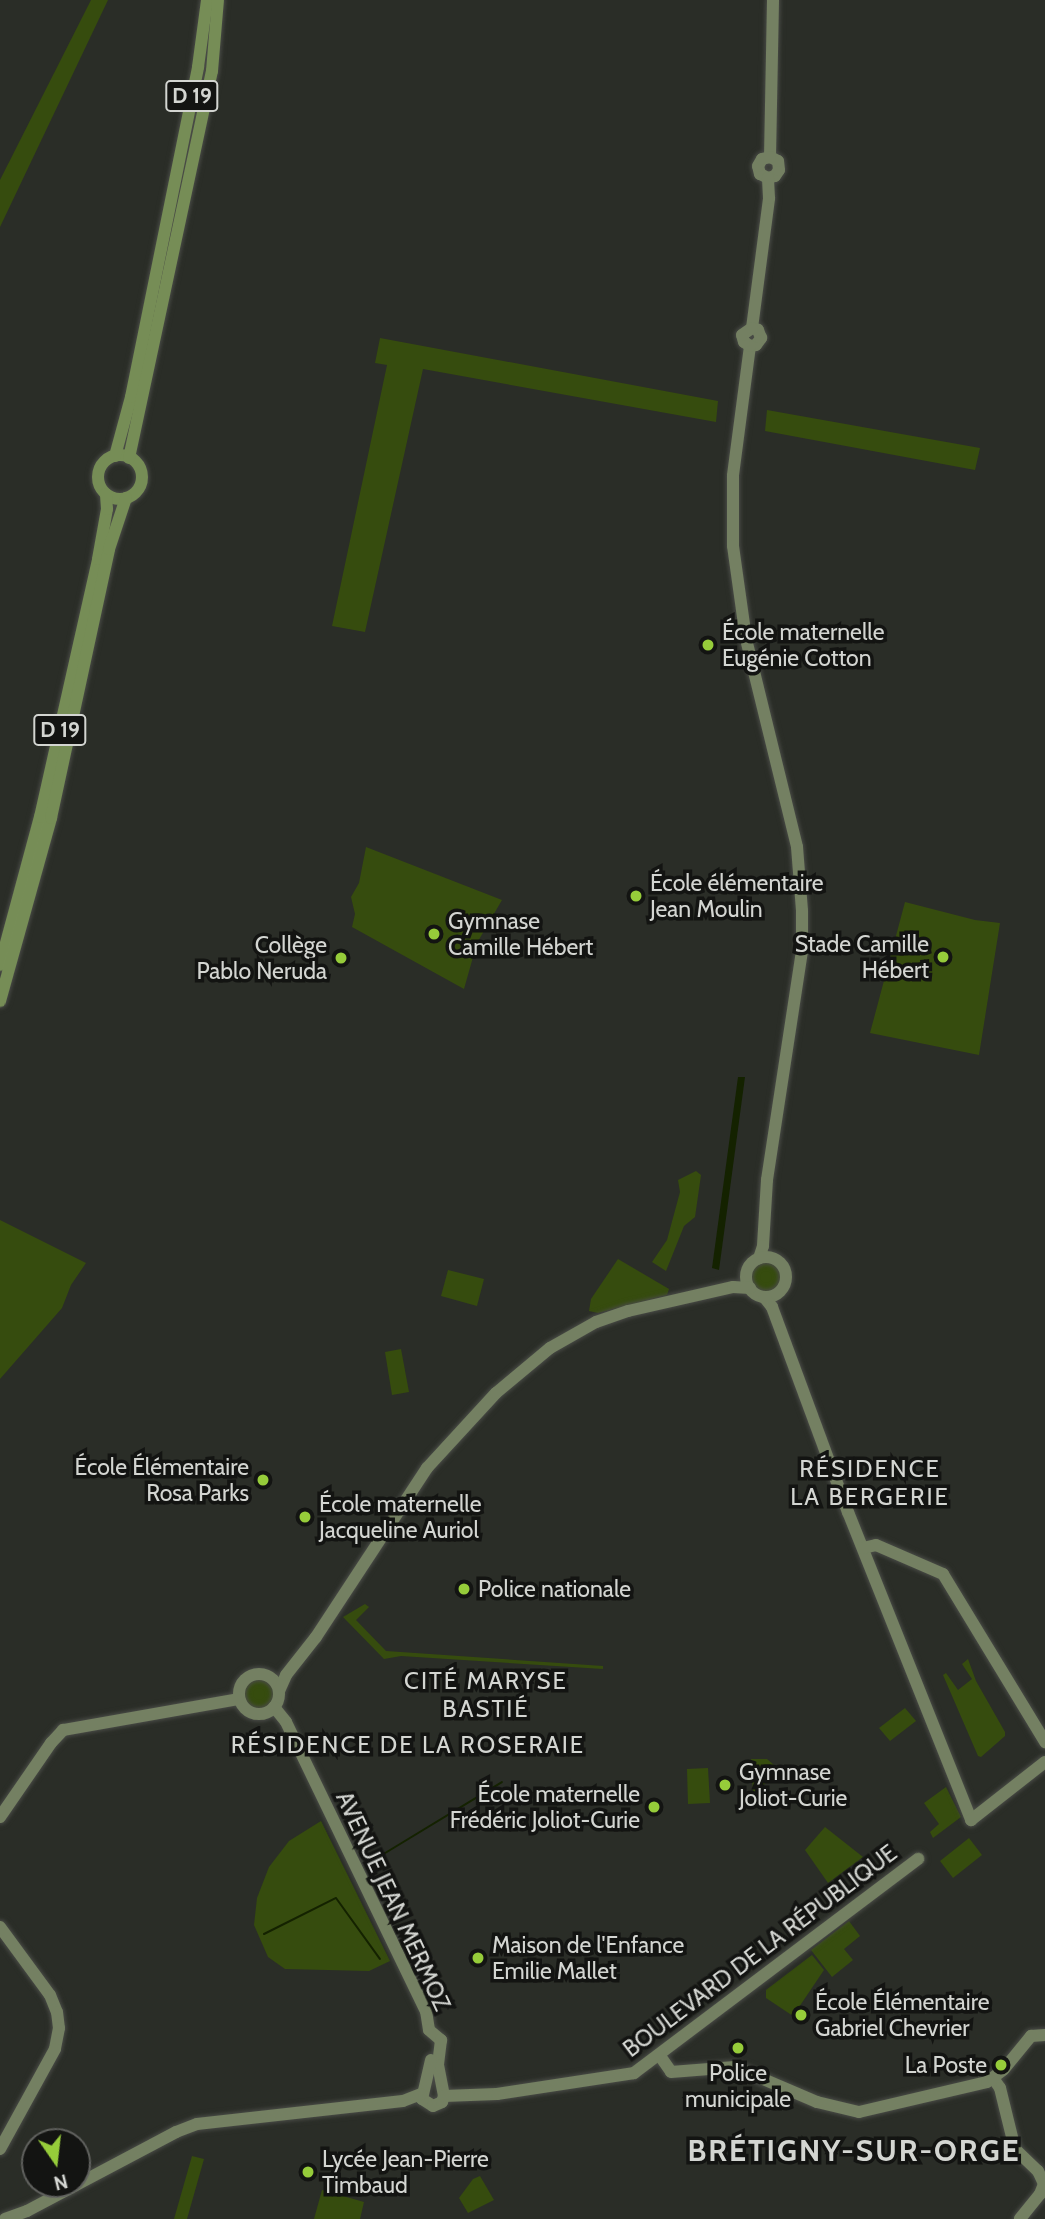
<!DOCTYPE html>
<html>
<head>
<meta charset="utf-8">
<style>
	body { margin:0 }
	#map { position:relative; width:1045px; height:2219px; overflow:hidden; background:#2a2d27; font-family:Cabin,sans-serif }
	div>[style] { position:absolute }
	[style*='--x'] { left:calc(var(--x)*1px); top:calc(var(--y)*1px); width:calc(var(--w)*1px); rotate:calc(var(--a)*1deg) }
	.green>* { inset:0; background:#364c0e }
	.round { border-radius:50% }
	.water>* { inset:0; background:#142200 }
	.stream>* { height:2px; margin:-1px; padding:0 1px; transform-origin:1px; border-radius:1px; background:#142200 }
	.roads { filter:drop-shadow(0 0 2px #494b46) drop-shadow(0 0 2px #494b46) }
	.secondary>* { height:12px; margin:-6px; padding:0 6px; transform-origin:6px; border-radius:6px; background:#748062 }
	.secondary>.ring { margin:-6px; padding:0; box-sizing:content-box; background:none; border:12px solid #748062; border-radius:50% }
	.primary>* { height:12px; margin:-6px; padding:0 6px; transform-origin:6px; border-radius:6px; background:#768d56 }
	.primary>.ring { margin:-6px; padding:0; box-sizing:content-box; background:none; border:12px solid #768d56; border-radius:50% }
	.dots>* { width:19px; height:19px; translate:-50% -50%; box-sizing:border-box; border:4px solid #131412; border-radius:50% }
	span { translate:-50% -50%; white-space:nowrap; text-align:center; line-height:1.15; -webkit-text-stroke:7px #131412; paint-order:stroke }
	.shield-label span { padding:2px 5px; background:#131412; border:2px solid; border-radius:5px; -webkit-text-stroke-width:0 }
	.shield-label { font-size:21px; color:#d3d5d1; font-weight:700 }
	.poi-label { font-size:23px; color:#d3d5d1 }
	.left { translate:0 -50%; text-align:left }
	.right { translate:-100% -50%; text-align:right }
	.street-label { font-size:23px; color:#d3d5d1 }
	.neighbourhood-label { font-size:24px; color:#d3d5d1; letter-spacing:2px }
	.district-label { font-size:30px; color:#d3d5d1; font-weight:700; letter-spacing:2px }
	.north { position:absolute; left:21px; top:2128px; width:70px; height:70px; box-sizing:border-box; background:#131412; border:2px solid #60615e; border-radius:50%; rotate:166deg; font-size:19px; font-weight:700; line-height:28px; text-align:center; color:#d3d5d1 }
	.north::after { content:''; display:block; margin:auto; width:24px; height:32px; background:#96cc3a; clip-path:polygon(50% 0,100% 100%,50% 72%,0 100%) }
</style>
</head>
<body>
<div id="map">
	<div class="green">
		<div style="clip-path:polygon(91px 0,108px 0,0 227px,0 180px)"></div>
		<div style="clip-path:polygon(380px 338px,718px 401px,716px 422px,423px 369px,365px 632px,332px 626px,387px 365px,375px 363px)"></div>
		<div style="clip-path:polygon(767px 410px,980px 448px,975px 470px,765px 431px)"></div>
		<div style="clip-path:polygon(366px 847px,502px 900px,477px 943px,464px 989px,352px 927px,355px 914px,351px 897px,359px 883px)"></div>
		<div style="clip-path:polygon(905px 902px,975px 920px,1000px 923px,979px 1055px,870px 1033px)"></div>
		<div style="clip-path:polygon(696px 1171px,701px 1175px,695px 1217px,684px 1226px,666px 1271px,652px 1262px,667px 1240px,680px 1192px,678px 1180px)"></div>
		<div style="clip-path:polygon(0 1220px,86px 1263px,71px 1285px,62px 1308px,0 1379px)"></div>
		<div style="clip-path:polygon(618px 1259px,669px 1289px,667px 1295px,598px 1313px,589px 1311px,591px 1299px)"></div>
		<div class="round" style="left:751px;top:1262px;width:30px;height:30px"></div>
		<div style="clip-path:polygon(448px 1270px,484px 1279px,477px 1306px,441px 1296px)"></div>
		<div style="clip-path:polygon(401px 1349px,409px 1392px,392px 1395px,385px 1352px)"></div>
		<div style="clip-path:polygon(365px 1604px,369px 1607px,356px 1620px,386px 1651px,603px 1666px,603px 1669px,401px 1656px,384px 1659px,343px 1617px)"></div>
		<div style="clip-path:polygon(968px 1659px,976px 1681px,1005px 1732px,1005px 1736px,981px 1757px,978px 1756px,943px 1675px,946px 1673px,958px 1690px,972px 1679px,962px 1664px)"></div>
		<div class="round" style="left:244px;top:1679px;width:30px;height:30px"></div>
		<div style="clip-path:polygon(905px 1708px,916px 1721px,890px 1741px,879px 1728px)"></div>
		<div style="clip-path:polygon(751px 1759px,767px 1759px,781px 1771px,753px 1793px)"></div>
		<div style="clip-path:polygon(708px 1768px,710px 1803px,688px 1804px,687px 1769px)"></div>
		<div style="clip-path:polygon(946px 1787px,961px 1817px,933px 1838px,930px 1832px,939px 1824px,924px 1803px)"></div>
		<div style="clip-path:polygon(321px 1821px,390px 1961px,369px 1971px,285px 1969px,268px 1957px,254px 1925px,257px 1898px,269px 1867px,289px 1841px)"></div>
		<div style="clip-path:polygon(825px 1827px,863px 1857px,828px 1883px,805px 1850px)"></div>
		<div style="clip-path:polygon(969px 1838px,982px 1855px,953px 1878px,940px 1861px)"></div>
		<div style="clip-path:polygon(849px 1921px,860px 1936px,844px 1949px,853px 1960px,832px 1977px,811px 1950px)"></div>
		<div style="clip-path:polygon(812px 1955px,824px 1970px,793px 2016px,766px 1998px,766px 1990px)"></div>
		<div style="clip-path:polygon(192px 2156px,204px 2159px,187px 2219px,174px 2219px)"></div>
		<div style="clip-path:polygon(480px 2176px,494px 2200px,468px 2213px,459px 2198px,473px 2179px)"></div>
		<div style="clip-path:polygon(322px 2190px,364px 2202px,360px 2219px,314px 2219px)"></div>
	</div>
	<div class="water">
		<div style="clip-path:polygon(738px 1077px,745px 1077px,719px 1270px,712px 1268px)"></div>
	</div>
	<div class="stream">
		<div style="--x:372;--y:1861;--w:152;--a:-31.3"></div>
		<div style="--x:264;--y:1934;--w:80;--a:-26.6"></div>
		<div style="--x:336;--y:1898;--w:75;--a:54.2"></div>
	</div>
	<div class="roads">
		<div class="secondary">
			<div style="--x:770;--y:157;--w:157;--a:-88.9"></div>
			<div style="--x:768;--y:178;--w:7;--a:-16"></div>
			<div style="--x:775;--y:176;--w:7;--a:-56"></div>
			<div style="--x:779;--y:170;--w:9;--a:-96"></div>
			<div style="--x:778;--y:161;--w:9;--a:-153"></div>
			<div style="--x:768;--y:178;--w:9;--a:-153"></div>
			<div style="--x:760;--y:174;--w:8;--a:-104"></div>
			<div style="--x:758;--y:166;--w:8;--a:-60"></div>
			<div style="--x:762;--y:159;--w:8;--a:-14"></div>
			<div style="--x:752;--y:328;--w:131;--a:-82.5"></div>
			<div style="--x:769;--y:198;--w:20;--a:-93"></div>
			<div style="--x:750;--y:346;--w:131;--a:97.5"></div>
			<div style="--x:733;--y:476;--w:70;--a:90"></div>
			<div style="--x:733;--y:546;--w:94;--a:82"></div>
			<div style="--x:746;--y:639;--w:214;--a:76.2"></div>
			<div style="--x:797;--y:847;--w:64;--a:85.5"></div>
			<div style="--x:802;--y:911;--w:40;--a:90"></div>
			<div style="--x:802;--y:951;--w:232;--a:98.7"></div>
			<div style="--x:767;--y:1180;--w:66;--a:93.5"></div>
			<div style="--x:763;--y:1246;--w:13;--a:108"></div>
			<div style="--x:750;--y:346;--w:6;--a:-9"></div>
			<div style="--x:756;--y:345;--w:9;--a:-54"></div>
			<div style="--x:761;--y:338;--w:9;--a:-111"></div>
			<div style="--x:758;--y:330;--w:6;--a:-162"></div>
			<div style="--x:750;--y:346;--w:7;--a:-146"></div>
			<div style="--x:744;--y:342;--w:7;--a:-106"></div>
			<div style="--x:742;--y:335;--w:12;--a:-35"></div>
			<div class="ring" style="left:746px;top:1257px;width:28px;height:28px"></div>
			<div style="--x:764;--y:1297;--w:13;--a:51"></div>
			<div style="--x:772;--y:1307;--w:219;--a:69.7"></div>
			<div style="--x:848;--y:1512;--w:332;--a:68.2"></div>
			<div style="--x:971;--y:1820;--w:94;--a:-38.1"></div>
			<div style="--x:863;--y:1548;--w:13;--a:-13"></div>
			<div style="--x:876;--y:1545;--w:73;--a:23.4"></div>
			<div style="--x:943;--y:1574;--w:197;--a:58.7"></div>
			<div class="ring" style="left:239px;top:1674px;width:28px;height:28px"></div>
			<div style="--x:279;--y:1691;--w:17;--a:-66"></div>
			<div style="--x:286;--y:1675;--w:48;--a:-51.7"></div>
			<div style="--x:316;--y:1637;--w:202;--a:-56.7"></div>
			<div style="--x:427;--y:1468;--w:102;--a:-47.4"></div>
			<div style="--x:496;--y:1393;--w:70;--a:-39.8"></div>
			<div style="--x:550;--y:1348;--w:53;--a:-29.5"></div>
			<div style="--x:596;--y:1322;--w:34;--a:-19"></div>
			<div style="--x:628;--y:1311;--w:108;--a:-12.9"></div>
			<div style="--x:733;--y:1287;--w:17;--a:3"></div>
			<div style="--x:274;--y:1707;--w:19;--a:51"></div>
			<div style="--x:286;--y:1722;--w:321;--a:64.2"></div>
			<div style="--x:426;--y:2011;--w:19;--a:81"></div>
			<div style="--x:429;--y:2030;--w:16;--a:40"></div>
			<div style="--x:441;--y:2040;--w:25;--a:97"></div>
			<div style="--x:438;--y:2065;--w:32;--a:79"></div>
			<div style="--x:0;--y:1817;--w:90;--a:-55.4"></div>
			<div style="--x:51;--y:1743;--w:18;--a:-47"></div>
			<div style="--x:63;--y:1730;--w:179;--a:-10"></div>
			<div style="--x:0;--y:1927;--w:84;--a:53.7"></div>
			<div style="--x:50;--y:1995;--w:18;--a:68"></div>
			<div style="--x:57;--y:2012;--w:16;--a:83"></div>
			<div style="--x:59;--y:2028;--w:21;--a:101"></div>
			<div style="--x:55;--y:2049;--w:114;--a:118.8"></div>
			<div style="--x:660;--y:2056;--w:19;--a:55"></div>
			<div style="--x:671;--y:2072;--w:64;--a:-4.5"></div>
			<div style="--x:735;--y:2067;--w:89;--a:23.1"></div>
			<div style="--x:817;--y:2102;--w:43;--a:13.4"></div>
			<div style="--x:859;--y:2112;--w:131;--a:-13.2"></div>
			<div style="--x:987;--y:2082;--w:21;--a:-37"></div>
			<div style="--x:1004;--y:2069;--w:43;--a:-50.7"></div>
			<div style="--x:1031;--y:2036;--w:14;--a:-4"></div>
			<div style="--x:431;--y:2060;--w:40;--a:103"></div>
			<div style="--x:422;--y:2099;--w:13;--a:32"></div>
			<div style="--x:433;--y:2106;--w:10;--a:-24"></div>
			<div style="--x:442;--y:2102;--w:6;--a:-72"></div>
			<div style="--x:993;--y:2078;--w:12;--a:55"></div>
			<div style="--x:1000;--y:2088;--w:63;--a:76.2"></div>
			<div style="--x:1015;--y:2149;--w:32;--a:44"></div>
			<div style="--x:1038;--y:2171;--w:14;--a:65"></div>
			<div style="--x:1044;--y:2184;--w:11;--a:112"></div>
			<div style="--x:1040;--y:2194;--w:32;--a:129"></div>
			<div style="--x:444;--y:2096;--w:53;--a:-2.2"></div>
			<div style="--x:497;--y:2094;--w:139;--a:-8.7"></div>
			<div style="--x:634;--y:2073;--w:356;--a:-37"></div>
			<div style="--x:5;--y:2219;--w:23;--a:-20"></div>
			<div style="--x:27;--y:2211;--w:169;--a:-27.9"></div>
			<div style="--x:176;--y:2132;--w:22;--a:-21"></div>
			<div style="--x:197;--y:2124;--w:207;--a:-6.4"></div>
			<div style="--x:403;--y:2101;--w:19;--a:-21"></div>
		</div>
		<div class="primary">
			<div class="ring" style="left:98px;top:455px;width:32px;height:32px"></div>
			<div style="--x:115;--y:456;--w:61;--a:-74.8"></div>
			<div style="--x:131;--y:397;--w:337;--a:-78.5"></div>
			<div style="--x:198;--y:67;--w:68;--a:-82.3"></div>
			<div style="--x:129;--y:458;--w:396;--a:-77.9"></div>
			<div style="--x:212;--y:71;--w:71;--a:-85.2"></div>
			<div style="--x:0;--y:965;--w:153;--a:-74.9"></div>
			<div style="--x:40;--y:817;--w:264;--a:-77.3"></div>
			<div style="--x:98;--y:559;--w:51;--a:-79.8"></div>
			<div style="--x:107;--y:509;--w:15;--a:-94"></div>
			<div style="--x:0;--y:1001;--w:190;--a:-74.4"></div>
			<div style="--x:51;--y:818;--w:275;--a:-77.8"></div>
			<div style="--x:109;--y:549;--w:54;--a:-71.6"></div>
		</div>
	</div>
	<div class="dots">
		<div style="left:708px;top:645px;background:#96cc3a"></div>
		<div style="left:636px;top:896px;background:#96cc3a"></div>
		<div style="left:434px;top:934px;background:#96cc3a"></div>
		<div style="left:943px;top:957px;background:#96cc3a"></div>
		<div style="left:341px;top:958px;background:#96cc3a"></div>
		<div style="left:263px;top:1480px;background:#96cc3a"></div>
		<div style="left:305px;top:1517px;background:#96cc3a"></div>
		<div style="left:464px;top:1589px;background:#96cc3a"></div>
		<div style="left:725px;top:1785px;background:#96cc3a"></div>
		<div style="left:654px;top:1807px;background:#96cc3a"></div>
		<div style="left:478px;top:1958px;background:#96cc3a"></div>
		<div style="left:801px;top:2015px;background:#96cc3a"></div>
		<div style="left:738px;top:2048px;background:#96cc3a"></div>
		<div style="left:1001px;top:2065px;background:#96cc3a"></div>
		<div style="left:308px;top:2172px;background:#96cc3a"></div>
	</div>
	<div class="shield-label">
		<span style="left:192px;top:96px">D 19</span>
		<span style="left:60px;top:730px">D 19</span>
	</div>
	<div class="poi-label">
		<span class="left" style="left:722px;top:645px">École maternelle<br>Eugénie Cotton</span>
		<span class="left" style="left:650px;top:896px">École élémentaire<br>Jean Moulin</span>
		<span class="left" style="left:448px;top:934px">Gymnase<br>Camille Hébert</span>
		<span class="right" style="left:929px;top:957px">Stade Camille<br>Hébert</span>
		<span class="right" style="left:327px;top:958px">Collège<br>Pablo Neruda</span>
		<span class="right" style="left:249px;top:1480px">École Élémentaire<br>Rosa Parks</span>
		<span class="left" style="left:319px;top:1517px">École maternelle<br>Jacqueline Auriol</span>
		<span class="left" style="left:478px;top:1589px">Police nationale</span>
		<span class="left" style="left:739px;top:1785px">Gymnase<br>Joliot-Curie</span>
		<span class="right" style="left:640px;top:1807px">École maternelle<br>Frédéric Joliot-Curie</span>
		<span class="left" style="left:492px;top:1958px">Maison de l'Enfance<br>Emilie Mallet</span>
		<span class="left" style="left:815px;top:2015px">École Élémentaire<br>Gabriel Chevrier</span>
		<span class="right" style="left:987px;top:2065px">La Poste</span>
		<span style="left:738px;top:2086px">Police<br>municipale</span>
		<span class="left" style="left:322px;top:2172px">Lycée Jean-Pierre<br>Timbaud</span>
	</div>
	<div class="street-label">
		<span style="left:393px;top:1901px;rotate:65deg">AVENUE JEAN MERMOZ</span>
		<span style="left:760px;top:1951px;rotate:-37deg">BOULEVARD DE LA RÉPUBLIQUE</span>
	</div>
	<div class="neighbourhood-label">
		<span style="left:870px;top:1483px">RÉSIDENCE<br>LA BERGERIE</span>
		<span style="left:486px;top:1695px">CITÉ MARYSE<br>BASTIÉ</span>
		<span style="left:408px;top:1745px">RÉSIDENCE DE LA ROSERAIE</span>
	</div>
	<div class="district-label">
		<span style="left:854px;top:2151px">BRÉTIGNY-SUR-ORGE</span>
	</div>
	<div class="north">N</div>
</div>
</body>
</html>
